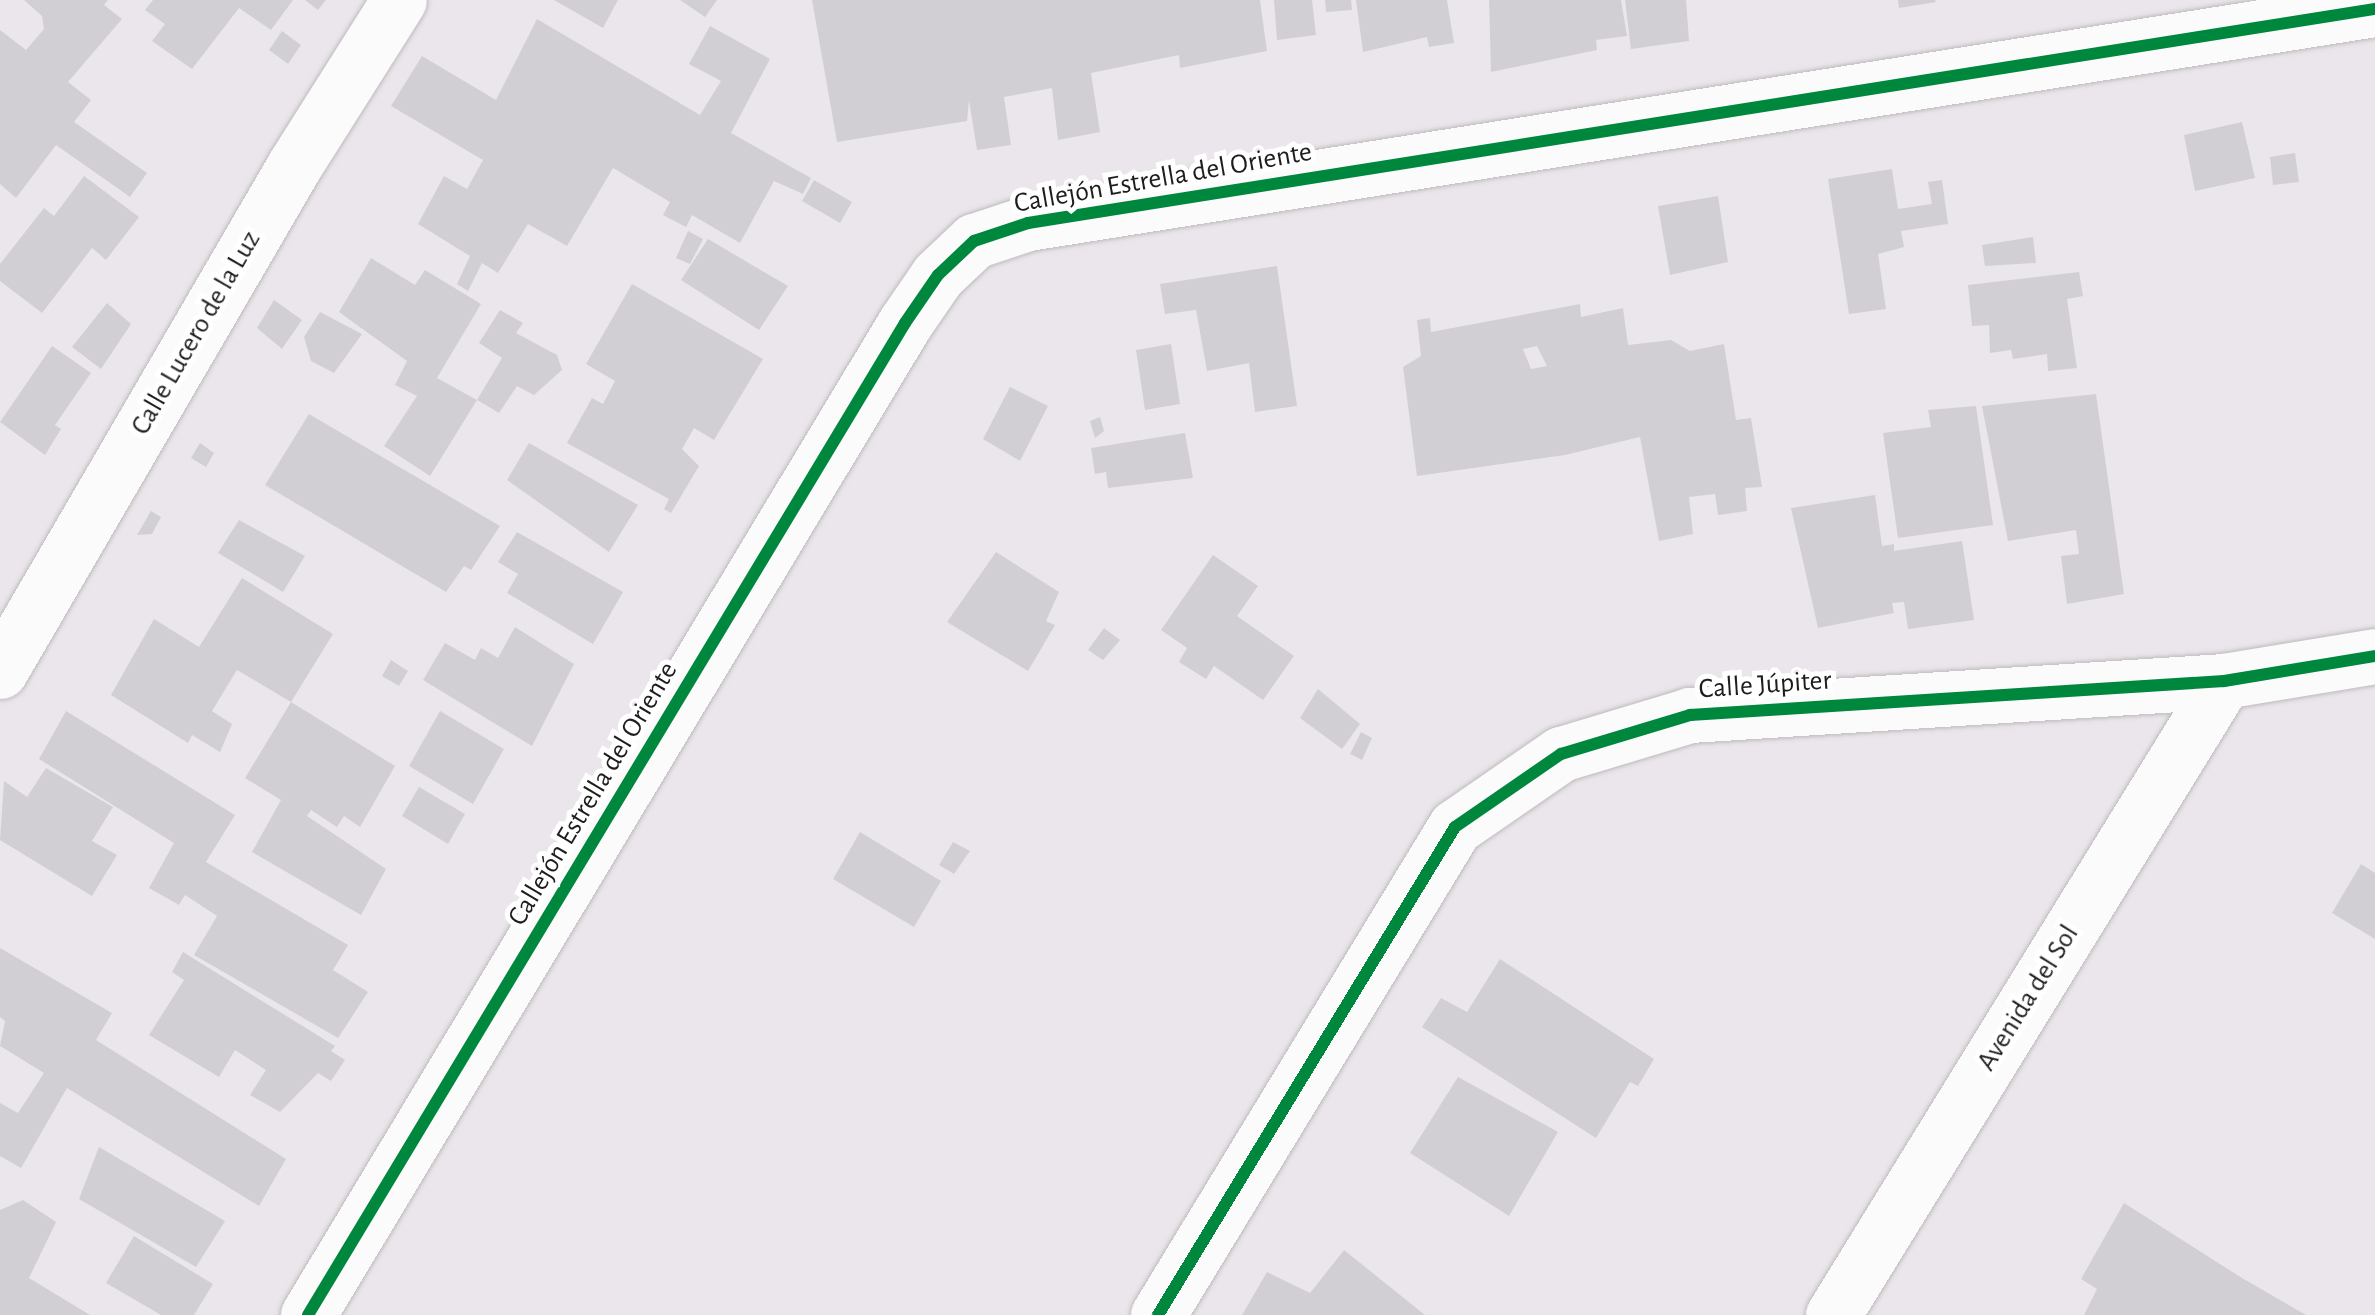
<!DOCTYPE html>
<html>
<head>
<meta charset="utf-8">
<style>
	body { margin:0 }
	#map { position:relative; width:2375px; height:1315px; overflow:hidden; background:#ebe6eb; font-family:"Alegreya Sans",sans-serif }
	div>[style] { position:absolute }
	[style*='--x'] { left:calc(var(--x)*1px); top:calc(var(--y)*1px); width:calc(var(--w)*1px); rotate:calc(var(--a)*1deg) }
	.building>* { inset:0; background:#d2cfd4 }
	.roads { filter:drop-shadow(0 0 2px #bdbbbd) drop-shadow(0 0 2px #bdbbbd) }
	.minor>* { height:55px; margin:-27.5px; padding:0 27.5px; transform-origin:27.5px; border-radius:27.5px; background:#fcfbfc }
	.cycleway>* { height:12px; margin:-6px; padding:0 6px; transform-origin:6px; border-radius:6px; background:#00873e }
	span { translate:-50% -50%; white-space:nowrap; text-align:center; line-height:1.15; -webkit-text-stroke:10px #fff; paint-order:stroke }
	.street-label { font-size:28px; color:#1d1d1d }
</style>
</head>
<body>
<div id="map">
	<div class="building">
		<div style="clip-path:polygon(24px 0,108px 0,104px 5px,122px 19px,68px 82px,91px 100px,74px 122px,147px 173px,130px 197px,56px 145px,16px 198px,0 184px,0 30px,26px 50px,44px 29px,42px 16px)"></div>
		<div style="clip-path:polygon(153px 0,293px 0,271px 30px,239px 8px,192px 69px,152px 41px,165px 24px,145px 10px)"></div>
		<div style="clip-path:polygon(305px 0,326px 0,318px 10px)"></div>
		<div style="clip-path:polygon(554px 0,618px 0,603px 28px)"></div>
		<div style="clip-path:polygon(680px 0,717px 0,705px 17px)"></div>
		<div style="clip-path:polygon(812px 0,1260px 0,1267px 51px,1180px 68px,1179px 55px,1091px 73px,1100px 132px,1058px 140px,1052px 88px,1004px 97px,1011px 145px,977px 150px,969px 100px,967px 121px,837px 142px)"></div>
		<div style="clip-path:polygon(1274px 0,1312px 0,1316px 35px,1277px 40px)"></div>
		<div style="clip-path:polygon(1325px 0,1351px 0,1352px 10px,1326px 12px)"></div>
		<div style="clip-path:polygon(1356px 0,1447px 0,1454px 43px,1429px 47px,1427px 37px,1363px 52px)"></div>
		<div style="clip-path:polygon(1489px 0,1621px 0,1627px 36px,1596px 40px,1597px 50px,1491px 72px)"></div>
		<div style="clip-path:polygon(1625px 0,1686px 0,1689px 41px,1631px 49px)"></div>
		<div style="clip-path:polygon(1898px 0,1935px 0,1936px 2px,1899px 8px)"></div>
		<div style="clip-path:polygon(537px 19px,700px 115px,721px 81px,689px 64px,710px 26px,770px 59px,731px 133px,811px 178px,803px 194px,774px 181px,740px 243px,692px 215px,686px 227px,663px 215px,670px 202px,613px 168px,567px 246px,528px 224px,498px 273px,482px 263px,468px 291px,457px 284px,470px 256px,418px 224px,444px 176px,467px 189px,483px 160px,391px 106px,422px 56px,496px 100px)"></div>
		<div style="clip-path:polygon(282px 31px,301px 45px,288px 64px,269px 50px)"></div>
		<div style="clip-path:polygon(2242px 122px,2255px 178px,2195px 191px,2184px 135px)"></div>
		<div style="clip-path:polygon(2295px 153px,2299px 182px,2273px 185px,2270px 157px)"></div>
		<div style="clip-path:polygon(1892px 169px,1898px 209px,1932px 204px,1928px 182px,1942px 180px,1948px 224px,1901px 231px,1904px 247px,1878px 254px,1886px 309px,1849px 314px,1828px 179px)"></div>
		<div style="clip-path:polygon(84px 176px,139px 217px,106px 260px,92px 248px,42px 313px,0 281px,0 264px,44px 208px,54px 216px)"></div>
		<div style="clip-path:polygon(814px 180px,852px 202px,840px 223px,802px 201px)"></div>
		<div style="clip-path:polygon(1718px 196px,1728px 262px,1670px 275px,1658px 206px)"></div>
		<div style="clip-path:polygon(688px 231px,703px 239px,690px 264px,676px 258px)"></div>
		<div style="clip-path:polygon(2033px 237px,2036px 263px,1985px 266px,1982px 245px)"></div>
		<div style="clip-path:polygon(708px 239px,788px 286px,759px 330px,681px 280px)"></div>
		<div style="clip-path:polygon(371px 258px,415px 285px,425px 270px,481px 304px,437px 378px,477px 400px,430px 476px,384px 446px,417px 396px,395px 385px,407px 361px,339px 312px)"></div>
		<div style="clip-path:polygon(1277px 266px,1297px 406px,1255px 412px,1249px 363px,1207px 371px,1196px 310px,1165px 314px,1160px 284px)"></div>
		<div style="clip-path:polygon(2079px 272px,2083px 296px,2067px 299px,2077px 368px,2048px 371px,2047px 354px,2013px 359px,2011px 350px,1990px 353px,1989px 325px,1972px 326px,1968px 285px)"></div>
		<div style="clip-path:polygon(632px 284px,763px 359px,714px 440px,694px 428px,682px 449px,699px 466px,671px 513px,664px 509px,669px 499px,567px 443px,592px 398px,603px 404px,615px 381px,586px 364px)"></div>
		<div style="clip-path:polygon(274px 300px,302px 320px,282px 349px,257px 328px)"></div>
		<div style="clip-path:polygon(107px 303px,131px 324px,101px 369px,72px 347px)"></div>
		<div style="clip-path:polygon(evenodd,1580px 304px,1581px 317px,1623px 308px,1628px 345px,1671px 340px,1690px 351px,1724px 344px,1736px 420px,1751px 418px,1762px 487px,1745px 488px,1747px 511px,1718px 515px,1715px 494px,1689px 497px,1693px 534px,1659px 541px,1640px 437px,1565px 455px,1417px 476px,1403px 367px,1421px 356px,1417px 320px,1430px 318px,1431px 332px,1580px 304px,1537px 346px,1547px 366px,1531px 369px,1523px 349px,1537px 346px)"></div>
		<div style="clip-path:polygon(500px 310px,523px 323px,516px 333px,557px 355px,562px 370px,534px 395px,517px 386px,499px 413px,477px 400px,502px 358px,479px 343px)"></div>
		<div style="clip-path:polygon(320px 312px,362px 334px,334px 373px,311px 361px,304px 337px)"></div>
		<div style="clip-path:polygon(1171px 344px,1180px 404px,1145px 410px,1136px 350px)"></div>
		<div style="clip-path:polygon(52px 346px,91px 373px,55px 425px,61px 429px,45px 455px,0 422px)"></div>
		<div style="clip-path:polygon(1010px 387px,1048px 406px,1020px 461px,983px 439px)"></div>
		<div style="clip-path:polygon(2096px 394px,2124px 594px,2067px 604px,2061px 556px,2079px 554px,2076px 530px,2008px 541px,1982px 406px)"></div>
		<div style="clip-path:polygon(1976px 406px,1993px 525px,1898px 538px,1883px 433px,1931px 427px,1928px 410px)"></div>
		<div style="clip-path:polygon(309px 414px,500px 526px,471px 570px,464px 566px,446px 592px,265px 485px)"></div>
		<div style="clip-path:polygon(1100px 417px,1104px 431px,1095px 438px,1090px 421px)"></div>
		<div style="clip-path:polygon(1185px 433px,1193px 478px,1108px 488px,1106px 472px,1095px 474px,1091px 448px)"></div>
		<div style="clip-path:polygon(200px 443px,214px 453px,206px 467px,191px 458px)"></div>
		<div style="clip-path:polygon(529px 443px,638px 505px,609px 552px,507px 480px)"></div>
		<div style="clip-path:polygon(1875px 495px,1882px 546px,1894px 544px,1894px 551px,1962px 541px,1974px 620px,1908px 629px,1904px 602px,1892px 603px,1894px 613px,1818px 628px,1791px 508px)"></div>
		<div style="clip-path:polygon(151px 511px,161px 517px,152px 534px,137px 535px)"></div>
		<div style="clip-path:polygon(239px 520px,305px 556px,283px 592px,218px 553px)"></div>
		<div style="clip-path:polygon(517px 532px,623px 592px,593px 644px,507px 593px,518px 574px,498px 562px)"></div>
		<div style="clip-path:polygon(996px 552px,1059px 592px,1046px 621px,1055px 625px,1028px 671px,947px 622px)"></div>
		<div style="clip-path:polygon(1213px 555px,1258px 586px,1237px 616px,1294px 656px,1263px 700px,1214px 666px,1206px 679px,1179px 662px,1187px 648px,1161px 630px)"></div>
		<div style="clip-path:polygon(242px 578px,333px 634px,291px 702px,237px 670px,212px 711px,232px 724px,220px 752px,192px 735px,188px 743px,111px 695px,154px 619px,199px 647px)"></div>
		<div style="clip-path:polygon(515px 627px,574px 664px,532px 746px,423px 680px,445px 643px,475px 660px,481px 648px,498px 658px)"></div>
		<div style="clip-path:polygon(1104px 628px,1120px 640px,1103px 660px,1088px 650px)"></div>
		<div style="clip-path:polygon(391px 660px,408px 671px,399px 686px,382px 676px)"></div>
		<div style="clip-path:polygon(1318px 689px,1360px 724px,1342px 749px,1300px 718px)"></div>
		<div style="clip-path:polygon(291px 702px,395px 766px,360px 827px,344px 816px,337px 827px,311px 810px,307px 816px,386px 869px,361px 915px,252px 852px,281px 800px,245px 778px)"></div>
		<div style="clip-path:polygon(66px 711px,235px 815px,206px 862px,348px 945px,333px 970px,368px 992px,338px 1038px,194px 955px,217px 916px,185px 895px,179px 905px,149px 888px,174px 843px,39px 759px)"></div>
		<div style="clip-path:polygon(440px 711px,504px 749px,473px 804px,409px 766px)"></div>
		<div style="clip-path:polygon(1361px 732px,1372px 738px,1362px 760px,1350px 754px)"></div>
		<div style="clip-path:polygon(46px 768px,113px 807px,92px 841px,117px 855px,92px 896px,0 840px,4px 781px,27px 797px)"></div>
		<div style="clip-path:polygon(419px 787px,465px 814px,448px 844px,402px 816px)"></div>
		<div style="clip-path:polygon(860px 832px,941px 881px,914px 927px,833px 879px)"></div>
		<div style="clip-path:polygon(953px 842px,970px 851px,954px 874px,939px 865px)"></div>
		<div style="clip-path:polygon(2361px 864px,2375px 873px,2375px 939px,2332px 913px)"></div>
		<div style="clip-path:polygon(0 948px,112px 1013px,96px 1040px,286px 1159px,259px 1206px,67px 1088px,21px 1168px,0 1156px,0 1103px,18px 1113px,44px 1073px,0 1046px,5px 1021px,0 1017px)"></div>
		<div style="clip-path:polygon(183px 952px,335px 1046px,331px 1051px,345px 1060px,331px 1081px,318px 1073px,280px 1112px,250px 1095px,266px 1070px,235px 1050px,219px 1077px,149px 1035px,184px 980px,172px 972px)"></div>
		<div style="clip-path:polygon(1500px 959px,1654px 1059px,1638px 1086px,1630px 1082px,1596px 1138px,1422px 1027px,1441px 998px,1467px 1012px)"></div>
		<div style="clip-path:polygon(1458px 1077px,1558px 1132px,1509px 1216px,1410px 1153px)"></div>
		<div style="clip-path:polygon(99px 1147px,225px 1221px,196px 1267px,79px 1199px)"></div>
		<div style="clip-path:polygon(23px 1200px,56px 1222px,29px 1278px,90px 1315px,0 1315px,0 1210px)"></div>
		<div style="clip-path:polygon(2124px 1203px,2242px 1278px,2306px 1315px,2084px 1315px,2097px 1289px,2081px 1279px)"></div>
		<div style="clip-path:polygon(134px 1236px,213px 1284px,194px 1315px,161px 1315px,106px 1283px)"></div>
		<div style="clip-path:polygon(1344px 1250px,1425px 1315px,1242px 1315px,1267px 1272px,1310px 1293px)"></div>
	</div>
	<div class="roads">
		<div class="minor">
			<div style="--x:0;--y:671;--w:584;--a:-59.79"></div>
			<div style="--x:294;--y:166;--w:196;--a:-57.7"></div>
			<div style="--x:308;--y:1315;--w:1158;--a:-58.96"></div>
			<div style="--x:905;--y:323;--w:58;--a:-55.5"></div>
			<div style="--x:938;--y:275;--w:50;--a:-43.4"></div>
			<div style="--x:974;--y:241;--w:57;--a:-18.4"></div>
			<div style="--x:1028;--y:223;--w:1364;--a:-9.03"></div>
			<div style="--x:1158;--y:1315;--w:571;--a:-58.68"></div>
			<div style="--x:1455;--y:827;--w:129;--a:-34.6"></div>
			<div style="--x:1561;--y:754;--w:135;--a:-16.8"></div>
			<div style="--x:1690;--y:715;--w:535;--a:-3.64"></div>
			<div style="--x:2224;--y:681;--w:153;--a:-9.4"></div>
			<div style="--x:1833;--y:1315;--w:745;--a:-58.34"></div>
		</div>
	</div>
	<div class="cycleway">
		<div style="--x:308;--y:1315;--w:1158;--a:-58.96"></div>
		<div style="--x:905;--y:323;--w:58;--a:-55.5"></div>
		<div style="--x:938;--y:275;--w:50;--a:-43.4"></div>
		<div style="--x:974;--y:241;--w:57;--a:-18.4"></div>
		<div style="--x:1028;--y:223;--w:1364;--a:-9.03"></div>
		<div style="--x:1158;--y:1315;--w:571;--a:-58.68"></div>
		<div style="--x:1455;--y:827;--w:129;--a:-34.6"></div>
		<div style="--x:1561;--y:754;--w:135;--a:-16.8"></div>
		<div style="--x:1690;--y:715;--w:535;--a:-3.64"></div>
		<div style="--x:2224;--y:681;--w:153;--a:-9.4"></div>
	</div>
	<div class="street-label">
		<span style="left:1163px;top:178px;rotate:-10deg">Callejón Estrella del Oriente</span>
		<span style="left:196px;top:333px;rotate:-60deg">Calle Lucero de la Luz</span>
		<span style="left:1765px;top:685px;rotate:-4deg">Calle Júpiter</span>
		<span style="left:593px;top:794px;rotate:-59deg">Callejón Estrella del Oriente</span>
		<span style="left:2028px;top:998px;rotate:-58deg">Avenida del Sol</span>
	</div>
</div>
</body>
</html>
